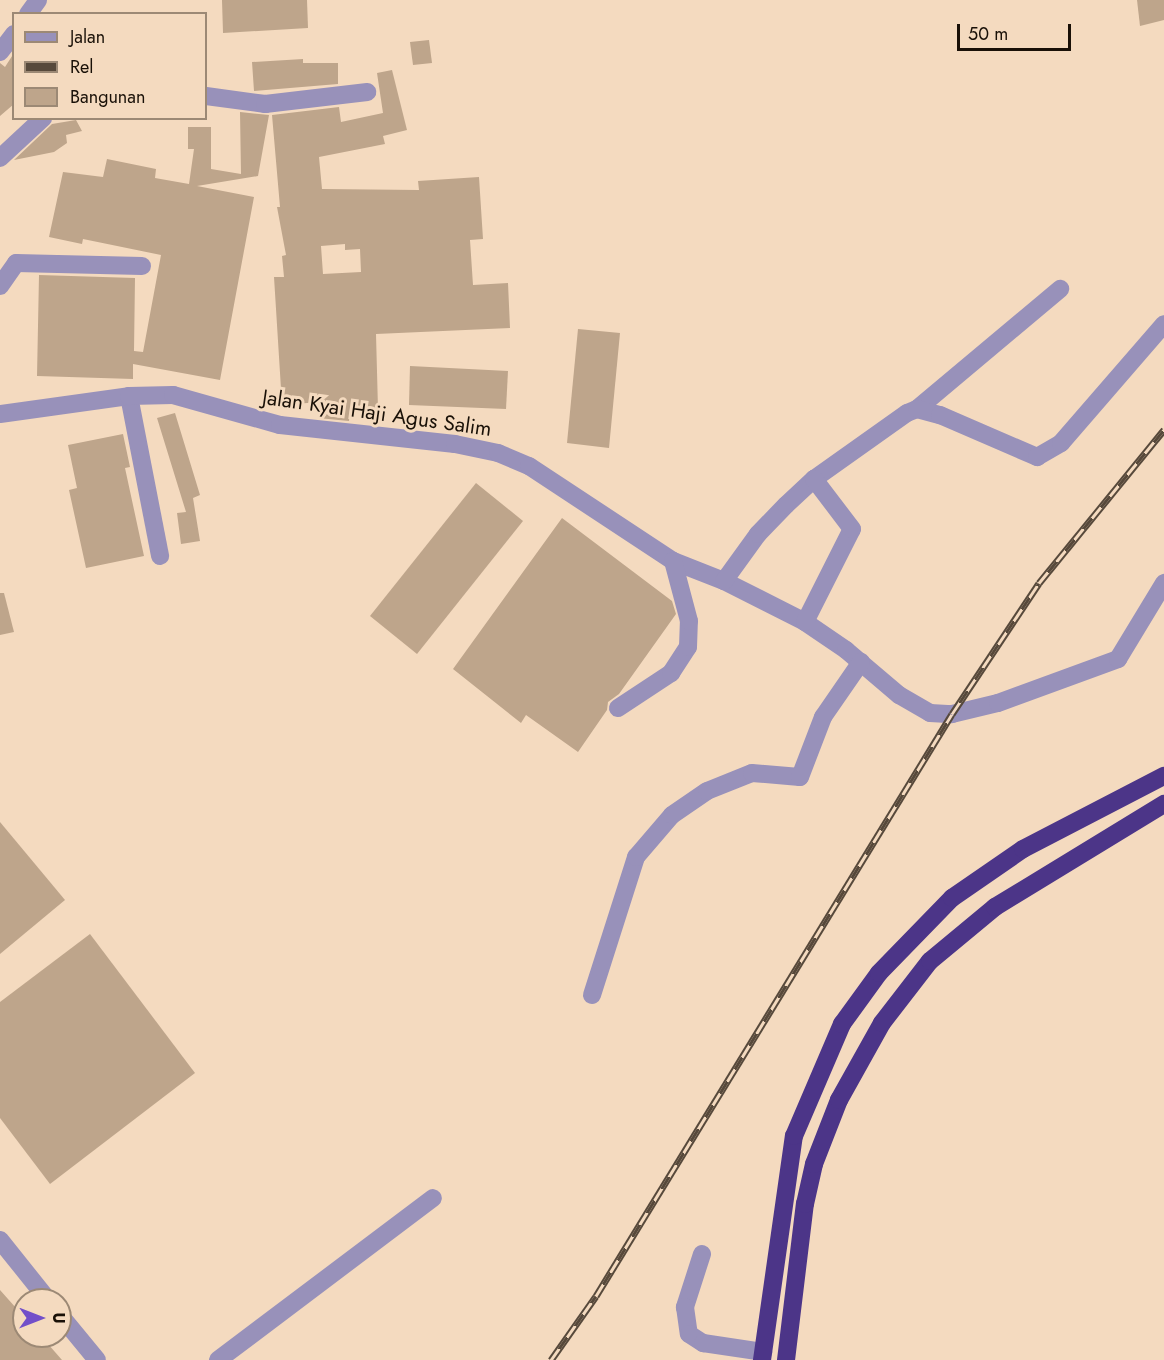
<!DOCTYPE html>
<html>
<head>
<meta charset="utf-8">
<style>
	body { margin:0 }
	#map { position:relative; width:1164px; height:1360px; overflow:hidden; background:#f4dabf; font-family:Jost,sans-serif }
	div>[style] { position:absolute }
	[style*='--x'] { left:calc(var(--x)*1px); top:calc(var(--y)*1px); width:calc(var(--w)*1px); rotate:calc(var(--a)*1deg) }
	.building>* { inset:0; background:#bea58b }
	.minor>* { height:18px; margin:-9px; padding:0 9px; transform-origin:9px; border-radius:9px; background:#9891ba }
	.highway>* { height:18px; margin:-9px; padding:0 9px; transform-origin:9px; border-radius:9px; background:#4c3588 }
	.rail>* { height:7px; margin-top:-3.5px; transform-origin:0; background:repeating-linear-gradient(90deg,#f4dabf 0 14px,#57493b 0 28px); box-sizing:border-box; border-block:2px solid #57493b }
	span { translate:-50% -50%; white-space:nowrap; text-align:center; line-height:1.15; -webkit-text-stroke:6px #f4dabf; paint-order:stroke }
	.street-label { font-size:21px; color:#191007 }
	.legend { position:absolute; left:12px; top:12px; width:195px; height:108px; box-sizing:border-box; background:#f4dabf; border:2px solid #9c8975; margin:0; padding:8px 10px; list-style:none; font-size:18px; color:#191007 }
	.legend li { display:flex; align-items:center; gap:12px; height:30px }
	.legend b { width:30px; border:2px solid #9c8975 }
	.north { position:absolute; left:12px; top:1288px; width:60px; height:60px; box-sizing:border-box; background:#f4dabf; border:2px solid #9c8975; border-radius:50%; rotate:90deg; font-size:16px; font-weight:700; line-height:24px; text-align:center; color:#191007 }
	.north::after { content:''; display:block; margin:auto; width:21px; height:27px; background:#724fc9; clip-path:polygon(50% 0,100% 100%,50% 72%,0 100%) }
	.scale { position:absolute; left:957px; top:24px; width:114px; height:27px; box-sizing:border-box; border:3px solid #191007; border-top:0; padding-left:8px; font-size:18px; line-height:21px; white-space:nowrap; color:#191007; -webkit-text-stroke:4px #f4dabf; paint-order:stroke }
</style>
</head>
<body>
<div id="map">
	<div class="building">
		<div style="clip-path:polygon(222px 0,307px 0,308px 28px,223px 33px)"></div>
		<div style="clip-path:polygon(1137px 0,1164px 0,1164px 20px,1140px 26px)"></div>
		<div style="clip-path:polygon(429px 40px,432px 63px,413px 65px,410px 42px)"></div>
		<div style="clip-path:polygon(14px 53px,14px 104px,0 116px,0 63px,5px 67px)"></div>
		<div style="clip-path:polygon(303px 59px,303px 63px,338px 63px,338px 84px,254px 91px,252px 62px)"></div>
		<div style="clip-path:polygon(evenodd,392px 70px,407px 130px,383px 136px,385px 144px,319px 157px,322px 189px,419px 190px,418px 181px,479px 177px,483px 239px,470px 240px,473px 285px,508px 283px,510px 328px,376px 334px,378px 409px,350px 409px,349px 421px,318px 418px,320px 402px,282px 405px,274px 277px,284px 277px,282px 256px,286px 255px,277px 207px,280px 207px,272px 115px,339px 107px,341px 122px,383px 113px,377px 73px,392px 70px,345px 244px,345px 250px,360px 249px,361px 272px,323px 274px,321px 246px,345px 244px)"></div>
		<div style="clip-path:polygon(240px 112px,269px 115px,258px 176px,197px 186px,254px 197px,220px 380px,133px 364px,133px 379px,37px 376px,39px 275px,135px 278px,134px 351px,143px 352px,161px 255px,83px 239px,82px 244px,49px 237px,63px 172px,103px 177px,107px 159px,156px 169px,155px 178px,189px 184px,194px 149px,188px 149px,188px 127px,211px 127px,211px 169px,241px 174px)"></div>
		<div style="clip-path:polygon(76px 120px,82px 131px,66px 135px,67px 143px,54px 152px,14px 160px,52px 124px)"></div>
		<div style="clip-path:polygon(578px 329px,620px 333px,609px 448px,567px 443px)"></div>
		<div style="clip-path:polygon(410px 366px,508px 371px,506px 409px,409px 405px)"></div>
		<div style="clip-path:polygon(175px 413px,200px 495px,193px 498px,200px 541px,181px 544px,177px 513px,186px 512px,157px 418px)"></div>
		<div style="clip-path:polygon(123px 434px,130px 467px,125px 468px,144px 556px,86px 568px,69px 490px,77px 488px,68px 445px)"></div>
		<div style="clip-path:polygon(476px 483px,523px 521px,417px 654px,370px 616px)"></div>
		<div style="clip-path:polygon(562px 518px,672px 601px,676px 614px,619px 694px,608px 702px,607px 710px,578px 752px,526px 715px,521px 723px,453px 669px)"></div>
		<div style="clip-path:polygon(0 593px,4px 593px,14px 632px,0 635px)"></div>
		<div style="clip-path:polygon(0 822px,65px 900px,0 954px)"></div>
		<div style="clip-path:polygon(90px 934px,195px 1073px,50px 1184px,0 1118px,0 1002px)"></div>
		<div style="clip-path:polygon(0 1290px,24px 1317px,24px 1336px,41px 1336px,62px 1360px,0 1360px)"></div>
	</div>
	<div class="minor">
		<div style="--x:28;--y:14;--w:17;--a:-54"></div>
		<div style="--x:0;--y:52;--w:23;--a:-52"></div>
		<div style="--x:206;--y:96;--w:60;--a:7.7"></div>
		<div style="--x:265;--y:104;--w:103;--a:-6.7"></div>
		<div style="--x:0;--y:158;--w:59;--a:-42.9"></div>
		<div style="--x:0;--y:286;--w:28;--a:-55"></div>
		<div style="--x:16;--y:263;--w:126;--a:1.4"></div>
		<div style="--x:129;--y:396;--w:163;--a:79"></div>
		<div style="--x:917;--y:409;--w:187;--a:-40"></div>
		<div style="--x:0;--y:414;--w:130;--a:-7.9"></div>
		<div style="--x:129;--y:396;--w:44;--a:-1.3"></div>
		<div style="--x:173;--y:395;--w:111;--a:15.7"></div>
		<div style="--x:280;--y:425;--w:176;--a:6.2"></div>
		<div style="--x:455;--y:444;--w:44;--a:11.8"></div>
		<div style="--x:498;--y:453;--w:34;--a:23"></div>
		<div style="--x:529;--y:466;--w:173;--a:33.4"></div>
		<div style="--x:673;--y:561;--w:55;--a:21.4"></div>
		<div style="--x:724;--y:581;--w:91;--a:26.8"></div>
		<div style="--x:805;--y:622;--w:50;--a:34.3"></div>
		<div style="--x:846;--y:650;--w:70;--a:40.3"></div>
		<div style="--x:899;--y:695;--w:36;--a:30"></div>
		<div style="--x:930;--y:713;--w:22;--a:3"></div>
		<div style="--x:952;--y:714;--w:47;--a:-13.4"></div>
		<div style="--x:998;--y:703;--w:128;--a:-20.1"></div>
		<div style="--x:1118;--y:659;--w:89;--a:-58.8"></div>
		<div style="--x:724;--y:581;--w:58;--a:-54.1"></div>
		<div style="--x:758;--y:534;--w:40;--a:-46"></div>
		<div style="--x:786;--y:505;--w:38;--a:-43"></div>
		<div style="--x:814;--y:479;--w:114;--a:-35.4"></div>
		<div style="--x:907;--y:413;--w:11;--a:-22"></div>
		<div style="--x:917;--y:409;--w:24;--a:15"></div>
		<div style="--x:940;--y:415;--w:106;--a:23.4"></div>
		<div style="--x:1037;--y:457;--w:28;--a:-30"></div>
		<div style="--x:1061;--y:443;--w:157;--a:-49.1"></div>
		<div style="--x:805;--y:622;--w:104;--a:-63.2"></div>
		<div style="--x:852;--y:529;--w:63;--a:-127.2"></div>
		<div style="--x:618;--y:708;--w:64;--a:-33.4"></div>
		<div style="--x:671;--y:673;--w:31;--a:-57"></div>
		<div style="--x:688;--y:647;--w:26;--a:-88"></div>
		<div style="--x:689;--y:621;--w:62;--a:-104.9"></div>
		<div style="--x:592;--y:995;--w:145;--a:-72.3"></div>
		<div style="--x:636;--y:857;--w:55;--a:-49.4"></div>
		<div style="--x:672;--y:815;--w:42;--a:-34.4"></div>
		<div style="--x:707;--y:791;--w:48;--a:-21.8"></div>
		<div style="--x:752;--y:773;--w:48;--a:4.8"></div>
		<div style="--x:800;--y:777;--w:64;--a:-69"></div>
		<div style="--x:823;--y:717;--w:67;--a:-55.4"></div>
		<div style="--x:0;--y:1240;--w:77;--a:51.3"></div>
		<div style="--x:702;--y:1254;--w:56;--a:107.8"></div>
		<div style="--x:685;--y:1307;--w:27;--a:82"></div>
		<div style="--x:689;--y:1334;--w:17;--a:33"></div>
		<div style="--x:703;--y:1343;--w:61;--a:8.5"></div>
		<div style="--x:60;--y:1315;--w:58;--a:50.6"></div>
		<div style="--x:218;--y:1360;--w:269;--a:-37"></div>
	</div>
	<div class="highway">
		<div style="--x:762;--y:1360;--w:226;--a:-81.9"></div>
		<div style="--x:794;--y:1136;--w:122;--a:-66.8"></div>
		<div style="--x:842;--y:1024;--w:63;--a:-54"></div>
		<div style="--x:879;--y:973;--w:105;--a:-45.8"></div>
		<div style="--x:952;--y:898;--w:86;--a:-34.6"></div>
		<div style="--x:1023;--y:849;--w:159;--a:-27.4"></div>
		<div style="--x:786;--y:1360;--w:157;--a:-83.1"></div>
		<div style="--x:805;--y:1204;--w:41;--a:-77.3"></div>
		<div style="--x:814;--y:1164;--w:69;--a:-68.7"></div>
		<div style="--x:839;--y:1100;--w:88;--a:-60.8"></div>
		<div style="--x:882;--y:1023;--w:78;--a:-52.3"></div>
		<div style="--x:930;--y:961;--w:85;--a:-39.7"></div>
		<div style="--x:995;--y:907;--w:198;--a:-31.4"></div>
	</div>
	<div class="rail">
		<div style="--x:551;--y:1360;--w:78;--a:-54.9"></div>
		<div style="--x:596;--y:1296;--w:682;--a:-58.55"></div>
		<div style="--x:952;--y:714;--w:157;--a:-56.4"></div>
		<div style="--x:1039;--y:583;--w:198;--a:-50.8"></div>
	</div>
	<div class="street-label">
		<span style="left:377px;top:413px;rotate:8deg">Jalan Kyai Haji Agus Salim</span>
	</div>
	<ul class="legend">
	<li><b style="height:8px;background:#9891ba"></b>Jalan</li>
	<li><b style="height:8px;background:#57493b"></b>Rel</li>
	<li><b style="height:16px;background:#bea58b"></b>Bangunan</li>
	</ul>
	<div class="north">U</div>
	<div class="scale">50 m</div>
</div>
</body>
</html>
